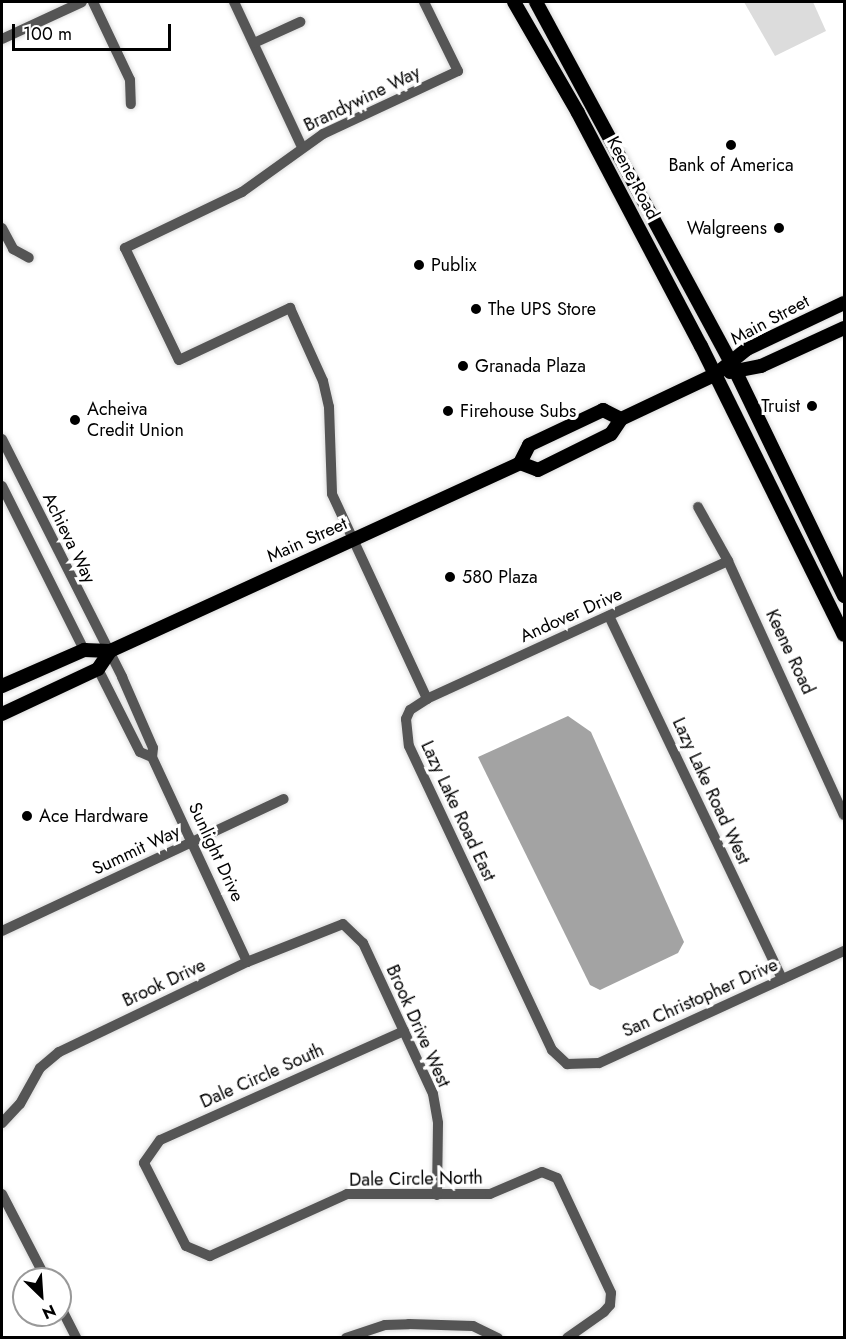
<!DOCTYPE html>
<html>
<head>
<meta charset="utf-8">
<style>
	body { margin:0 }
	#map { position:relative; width:846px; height:1339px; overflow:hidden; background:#fff; font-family:Jost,sans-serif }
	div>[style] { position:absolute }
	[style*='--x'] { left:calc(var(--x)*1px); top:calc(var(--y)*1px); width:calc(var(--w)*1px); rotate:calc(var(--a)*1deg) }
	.green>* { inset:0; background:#dcdcdc }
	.water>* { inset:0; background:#a3a3a3 }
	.roads { filter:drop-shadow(0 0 2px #dbdbdb) drop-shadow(0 0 2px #dbdbdb) }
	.minor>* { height:10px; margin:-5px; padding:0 5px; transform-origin:5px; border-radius:5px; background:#555 }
	.major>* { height:14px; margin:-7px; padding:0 7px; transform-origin:7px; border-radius:7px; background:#000 }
	.dots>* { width:16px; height:16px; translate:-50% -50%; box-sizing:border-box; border:3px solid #fff; border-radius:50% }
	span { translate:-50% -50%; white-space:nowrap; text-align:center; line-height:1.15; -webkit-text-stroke:6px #fff; paint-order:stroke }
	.street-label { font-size:18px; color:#000 }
	.poi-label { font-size:18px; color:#000 }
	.right { translate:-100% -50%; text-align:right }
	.left { translate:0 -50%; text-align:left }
	.frame { position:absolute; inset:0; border:3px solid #000; pointer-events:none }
	.north { position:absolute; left:12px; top:1267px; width:60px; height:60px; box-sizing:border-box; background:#fff; border:2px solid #999; border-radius:50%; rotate:155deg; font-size:16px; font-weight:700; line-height:24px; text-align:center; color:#000 }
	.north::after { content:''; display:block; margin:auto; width:21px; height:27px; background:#000; clip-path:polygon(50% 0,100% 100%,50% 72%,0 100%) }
	.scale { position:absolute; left:12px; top:24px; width:159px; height:27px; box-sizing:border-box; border:3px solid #000; border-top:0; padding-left:8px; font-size:18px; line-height:21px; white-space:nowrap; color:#000; -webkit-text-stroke:4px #fff; paint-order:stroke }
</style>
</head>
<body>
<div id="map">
	<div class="green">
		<div style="clip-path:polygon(744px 2px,813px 2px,826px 31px,775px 56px)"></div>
	</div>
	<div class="water">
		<div style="clip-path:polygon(568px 716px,591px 732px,684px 942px,678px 953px,600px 990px,590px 985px,478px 757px)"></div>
	</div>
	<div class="roads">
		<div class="minor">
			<div style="--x:93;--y:2;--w:86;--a:64.6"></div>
			<div style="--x:130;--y:80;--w:24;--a:88"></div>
			<div style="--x:234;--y:2;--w:160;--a:64.9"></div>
			<div style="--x:424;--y:2;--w:77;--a:63.8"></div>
			<div style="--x:458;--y:71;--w:149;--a:155"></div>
			<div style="--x:323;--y:134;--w:100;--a:144.4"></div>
			<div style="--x:242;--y:192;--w:130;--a:154.4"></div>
			<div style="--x:125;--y:248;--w:124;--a:64.3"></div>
			<div style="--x:179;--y:360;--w:123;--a:-25.1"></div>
			<div style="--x:290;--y:308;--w:80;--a:65.7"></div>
			<div style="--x:323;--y:381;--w:27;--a:77"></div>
			<div style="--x:329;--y:407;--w:87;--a:88"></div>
			<div style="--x:332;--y:494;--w:226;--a:65.1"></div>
			<div style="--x:2;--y:39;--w:88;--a:-24.8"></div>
			<div style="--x:254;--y:43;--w:51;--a:-24.5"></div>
			<div style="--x:2;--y:228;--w:24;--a:62"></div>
			<div style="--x:13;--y:249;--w:18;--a:29"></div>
			<div style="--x:2;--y:439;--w:267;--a:63.2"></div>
			<div style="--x:122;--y:677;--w:77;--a:66.4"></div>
			<div style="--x:153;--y:748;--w:9;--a:96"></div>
			<div style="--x:152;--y:757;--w:226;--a:65.1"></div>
			<div style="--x:2;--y:486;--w:183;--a:63.4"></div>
			<div style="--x:698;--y:507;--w:62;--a:60.9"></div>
			<div style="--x:728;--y:561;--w:279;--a:65.5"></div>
			<div style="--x:728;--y:561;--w:331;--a:155.4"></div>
			<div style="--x:427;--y:699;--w:20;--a:147"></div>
			<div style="--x:410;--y:710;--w:10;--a:114"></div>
			<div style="--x:406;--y:719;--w:27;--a:84"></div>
			<div style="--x:409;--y:746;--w:336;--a:64.8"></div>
			<div style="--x:552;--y:1050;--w:21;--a:43"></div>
			<div style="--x:567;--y:1064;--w:32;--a:-2"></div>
			<div style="--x:599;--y:1063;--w:269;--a:-24.6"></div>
			<div style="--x:609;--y:616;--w:402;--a:64.5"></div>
			<div style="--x:98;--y:669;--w:93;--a:63.2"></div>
			<div style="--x:140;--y:752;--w:13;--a:23"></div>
			<div style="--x:2;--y:931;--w:311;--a:-25.1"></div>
			<div style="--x:404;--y:1031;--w:267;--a:155.9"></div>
			<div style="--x:160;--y:1140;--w:28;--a:125"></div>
			<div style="--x:144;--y:1163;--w:93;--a:63.2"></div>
			<div style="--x:186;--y:1246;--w:26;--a:23"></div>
			<div style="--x:210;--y:1256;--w:150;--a:-24.3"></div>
			<div style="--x:347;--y:1194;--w:143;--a:0"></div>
			<div style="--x:490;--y:1194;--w:56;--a:-22.9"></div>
			<div style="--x:542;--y:1172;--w:16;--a:22"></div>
			<div style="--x:557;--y:1178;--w:127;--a:64.8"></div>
			<div style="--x:611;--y:1293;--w:12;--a:95"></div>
			<div style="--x:610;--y:1305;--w:9;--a:131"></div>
			<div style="--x:604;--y:1312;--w:45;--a:144.9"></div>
			<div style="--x:2;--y:1123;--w:26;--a:-47"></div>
			<div style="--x:20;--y:1104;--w:41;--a:-60.9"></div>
			<div style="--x:40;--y:1068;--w:25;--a:-40"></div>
			<div style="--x:59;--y:1052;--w:208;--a:-25.6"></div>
			<div style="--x:247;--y:962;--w:103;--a:-21.6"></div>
			<div style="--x:343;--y:924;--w:28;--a:44"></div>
			<div style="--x:363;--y:943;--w:166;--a:65.1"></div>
			<div style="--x:433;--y:1094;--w:29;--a:80"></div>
			<div style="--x:438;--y:1123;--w:72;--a:90.8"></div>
			<div style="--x:2;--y:1194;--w:96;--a:62.6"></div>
			<div style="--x:60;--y:1306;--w:36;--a:63"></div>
			<div style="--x:346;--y:1338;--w:41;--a:-18.4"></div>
			<div style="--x:385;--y:1325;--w:24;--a:-2"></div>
			<div style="--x:409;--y:1324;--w:64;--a:1.8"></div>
			<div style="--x:473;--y:1326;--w:28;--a:26"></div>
		</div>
		<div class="major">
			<div style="--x:514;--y:2;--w:128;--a:60"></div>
			<div style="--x:578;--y:113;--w:263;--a:62.2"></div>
			<div style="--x:701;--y:346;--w:322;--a:63.7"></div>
			<div style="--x:536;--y:2;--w:409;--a:61.6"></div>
			<div style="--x:731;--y:362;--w:260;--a:64.2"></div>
			<div style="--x:730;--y:372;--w:32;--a:-11"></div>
			<div style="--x:761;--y:366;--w:91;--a:-24.6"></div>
			<div style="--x:520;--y:463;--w:19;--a:21"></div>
			<div style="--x:538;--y:470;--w:81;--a:-26.3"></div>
			<div style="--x:611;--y:434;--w:18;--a:-56"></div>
			<div style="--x:621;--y:419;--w:105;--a:-25.3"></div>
			<div style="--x:716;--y:374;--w:40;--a:-39"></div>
			<div style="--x:747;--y:349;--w:107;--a:-25.4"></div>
			<div style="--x:2;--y:686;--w:90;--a:-23.7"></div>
			<div style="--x:84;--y:650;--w:26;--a:2"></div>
			<div style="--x:110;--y:651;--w:451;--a:-24.6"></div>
			<div style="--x:520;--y:463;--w:20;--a:-63"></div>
			<div style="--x:529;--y:445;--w:82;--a:-25.3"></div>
			<div style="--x:603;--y:410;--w:20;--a:27"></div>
			<div style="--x:2;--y:714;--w:106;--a:-25.1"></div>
			<div style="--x:98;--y:669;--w:22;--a:-56"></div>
		</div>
	</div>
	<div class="dots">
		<div style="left:731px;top:145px;background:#000"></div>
		<div style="left:779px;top:228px;background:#000"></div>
		<div style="left:419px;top:265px;background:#000"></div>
		<div style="left:476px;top:309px;background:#000"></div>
		<div style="left:463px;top:366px;background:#000"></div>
		<div style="left:812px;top:406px;background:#000"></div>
		<div style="left:448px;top:411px;background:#000"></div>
		<div style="left:75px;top:420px;background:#000"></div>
		<div style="left:450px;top:577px;background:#000"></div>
		<div style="left:27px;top:816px;background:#000"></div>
	</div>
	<div class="street-label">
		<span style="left:362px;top:99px;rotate:-26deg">Brandywine Way</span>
		<span style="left:633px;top:178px;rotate:62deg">Keene Road</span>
		<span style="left:770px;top:320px;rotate:-28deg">Main Street</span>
		<span style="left:69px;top:538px;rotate:64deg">Achieva Way</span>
		<span style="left:307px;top:540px;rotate:-24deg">Main Street</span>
		<span style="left:571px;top:615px;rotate:-24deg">Andover Drive</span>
		<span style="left:790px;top:652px;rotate:65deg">Keene Road</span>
		<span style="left:711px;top:791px;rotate:65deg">Lazy Lake Road West</span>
		<span style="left:458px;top:811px;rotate:65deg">Lazy Lake Road East</span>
		<span style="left:136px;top:850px;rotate:-25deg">Summit Way</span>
		<span style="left:216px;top:852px;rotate:65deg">Sunlight Drive</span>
		<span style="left:164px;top:983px;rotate:-25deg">Brook Drive</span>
		<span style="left:700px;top:998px;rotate:-24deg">San Christopher Drive</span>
		<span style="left:418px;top:1026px;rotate:66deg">Brook Drive West</span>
		<span style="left:262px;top:1076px;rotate:-24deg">Dale Circle South</span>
		<span style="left:416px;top:1179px;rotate:-1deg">Dale Circle North</span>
	</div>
	<div class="poi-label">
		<span style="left:731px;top:165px">Bank of America</span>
		<span class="right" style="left:767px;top:228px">Walgreens</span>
		<span class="left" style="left:431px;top:265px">Publix</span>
		<span class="left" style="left:488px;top:309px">The UPS Store</span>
		<span class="left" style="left:475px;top:366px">Granada Plaza</span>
		<span class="right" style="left:800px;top:406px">Truist</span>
		<span class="left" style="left:87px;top:420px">Acheiva<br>Credit Union</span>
		<span class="left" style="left:460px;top:411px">Firehouse Subs</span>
		<span class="left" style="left:462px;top:577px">580 Plaza</span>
		<span class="left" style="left:39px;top:816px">Ace Hardware</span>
	</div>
	<div class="frame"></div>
	<div class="north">N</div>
	<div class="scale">100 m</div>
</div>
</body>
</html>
